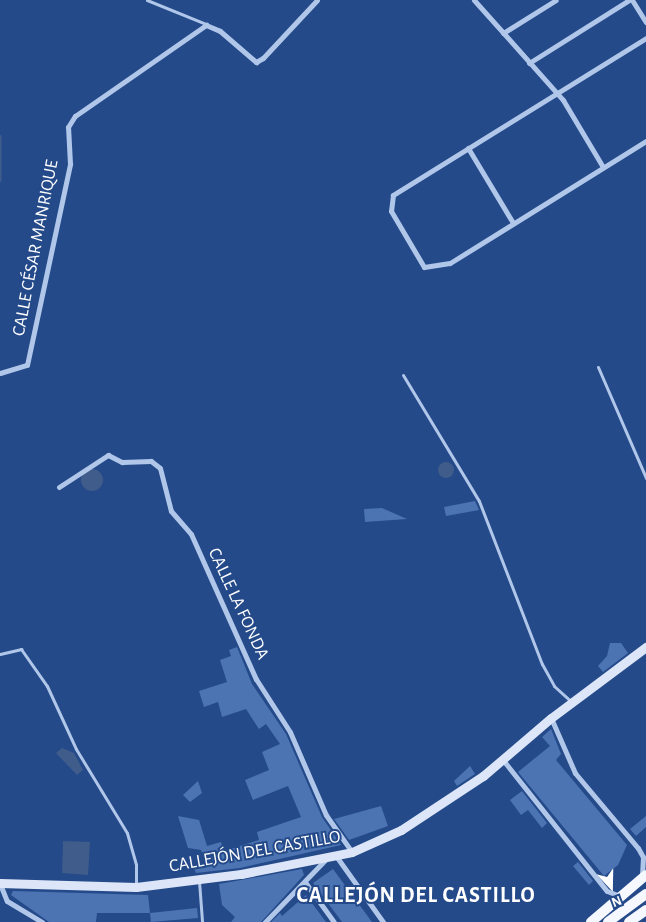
<!DOCTYPE html>
<html>
<head>
<meta charset="utf-8">
<style>
	body { margin:0 }
	#map { position:relative; width:646px; height:922px; overflow:hidden; background:#244a8a; font-family:"Alegreya Sans",sans-serif }
	div>[style] { position:absolute }
	[style*='--x'] { left:calc(var(--x)*1px); top:calc(var(--y)*1px); width:calc(var(--w)*1px); rotate:calc(var(--a)*1deg) }
	.water>* { inset:0; background:#405c8a }
	.round { border-radius:50% }
	.stream>* { height:2.5px; margin:-1.25px; padding:0 1.25px; transform-origin:1.25px; border-radius:1.25px; background:#405c8a }
	.building>* { inset:0; background:#4c73b2 }
	.lane>* { height:3px; margin:-1.5px; padding:0 1.5px; transform-origin:1.5px; border-radius:1.5px; background:#b1c7ea }
	.street>* { height:5px; margin:-2.5px; padding:0 2.5px; transform-origin:2.5px; border-radius:2.5px; background:#b1c7ea }
	.secondary>* { height:9px; margin:-4.5px; padding:0 4.5px; transform-origin:4.5px; border-radius:4.5px; background:#dce6f8 }
	.primary>* { height:10px; margin:-5px; padding:0 5px; transform-origin:5px; border-radius:5px; background:#f5f8fe }
	span { translate:-50% -50%; white-space:nowrap; text-align:center; line-height:1.15; -webkit-text-stroke:4px #244a8a; paint-order:stroke }
	.street-label { font-size:18px; color:#fff }
	.district-label { font-size:22px; color:#fff; font-weight:700; letter-spacing:1px }
	.north { position:absolute; left:586px; top:862px; width:50px; height:50px; -webkit-text-stroke:4px #244a8a; paint-order:stroke; rotate:159deg; font-size:14px; font-weight:700; line-height:20px; text-align:center; color:#fff }
	.north::after { content:''; display:block; margin:auto; width:18px; height:22px; background:#fff; clip-path:polygon(50% 0,100% 100%,50% 72%,0 100%) }
</style>
</head>
<body>
<div id="map">
	<div class="water">
		<div class="round" style="left:438px;top:462px;width:16px;height:16px"></div>
		<div class="round" style="left:81px;top:469px;width:22px;height:22px"></div>
		<div style="clip-path:polygon(62px 748px,74px 753px,83px 770px,77px 775px,56px 753px)"></div>
		<div style="clip-path:polygon(63px 841px,90px 842px,88px 875px,62px 873px)"></div>
	</div>
	<div class="stream">
		<div style="--x:0;--y:136;--w:44;--a:90"></div>
	</div>
	<div class="building">
		<div style="clip-path:polygon(475px 501px,479px 510px,446px 516px,444px 507px)"></div>
		<div style="clip-path:polygon(382px 508px,407px 519px,365px 522px,364px 509px)"></div>
		<div style="clip-path:polygon(610px 643px,621px 643px,628px 653px,603px 672px,598px 666px,607px 656px)"></div>
		<div style="clip-path:polygon(237px 647px,252px 684px,286px 734px,322px 817px,341px 845px,240px 868px,196px 873px,194px 868px,206px 865px,201px 850px,188px 848px,178px 816px,199px 820px,207px 846px,221px 842px,224px 851px,259px 840px,257px 832px,301px 817px,288px 786px,253px 800px,245px 780px,269px 770px,262px 752px,280px 744px,266px 724px,259px 729px,246px 709px,222px 717px,218px 702px,204px 707px,199px 691px,227px 682px,220px 660px,231px 656px,229px 650px)"></div>
		<div style="clip-path:polygon(551px 729px,561px 754px,556px 760px,627px 845px,618px 865px,604px 876px,518px 772px,550px 746px,542px 737px)"></div>
		<div style="clip-path:polygon(470px 766px,475px 774px,457px 786px,454px 781px)"></div>
		<div style="clip-path:polygon(198px 781px,202px 793px,190px 802px,183px 795px)"></div>
		<div style="clip-path:polygon(522px 791px,547px 823px,542px 828px,528px 810px,521px 815px,510px 800px)"></div>
		<div style="clip-path:polygon(381px 806px,388px 826px,349px 840px,334px 819px)"></div>
		<div style="clip-path:polygon(646px 816px,646px 827px,636px 836px,630px 829px)"></div>
		<div style="clip-path:polygon(578px 862px,593px 881px,589px 885px,573px 866px)"></div>
		<div style="clip-path:polygon(302px 869px,304px 875px,261px 922px,231px 922px,235px 917px,222px 905px,219px 884px)"></div>
		<div style="clip-path:polygon(333px 869px,372px 922px,342px 922px,313px 883px)"></div>
		<div style="clip-path:polygon(13px 891px,148px 895px,150px 913px,97px 913px,96px 922px,49px 922px,11px 895px)"></div>
		<div style="clip-path:polygon(306px 895px,326px 922px,271px 922px,280px 913px,282px 916px)"></div>
		<div style="clip-path:polygon(197px 908px,198px 918px,151px 922px,150px 913px)"></div>
	</div>
	<div class="lane">
		<div style="--x:147;--y:0;--w:64;--a:22.1"></div>
		<div style="--x:598;--y:367;--w:121;--a:66.6"></div>
		<div style="--x:403;--y:375;--w:147;--a:58.9"></div>
		<div style="--x:479;--y:501;--w:175;--a:68.9"></div>
		<div style="--x:542;--y:664;--w:25;--a:61"></div>
		<div style="--x:554;--y:686;--w:24;--a:42"></div>
		<div style="--x:0;--y:654;--w:22;--a:-13"></div>
		<div style="--x:21;--y:649;--w:45;--a:54.9"></div>
		<div style="--x:47;--y:686;--w:69;--a:65.3"></div>
		<div style="--x:76;--y:749;--w:98;--a:58.7"></div>
		<div style="--x:127;--y:833;--w:33;--a:74"></div>
		<div style="--x:136;--y:865;--w:22;--a:90"></div>
		<div style="--x:199;--y:881;--w:40;--a:85.7"></div>
	</div>
	<div class="street">
		<div style="--x:474;--y:0;--w:134;--a:48.3"></div>
		<div style="--x:563;--y:100;--w:78;--a:59.2"></div>
		<div style="--x:632;--y:0;--w:26;--a:58"></div>
		<div style="--x:503;--y:33;--w:62;--a:-31.9"></div>
		<div style="--x:646;--y:38;--w:298;--a:148.2"></div>
		<div style="--x:393;--y:195;--w:16;--a:97"></div>
		<div style="--x:391;--y:211;--w:65;--a:59.5"></div>
		<div style="--x:424;--y:267;--w:26;--a:-9"></div>
		<div style="--x:450;--y:263;--w:231;--a:-31.9"></div>
		<div style="--x:529;--y:63;--w:118;--a:-32.2"></div>
		<div style="--x:468;--y:148;--w:87;--a:59"></div>
		<div style="--x:0;--y:373;--w:28;--a:-17"></div>
		<div style="--x:27;--y:365;--w:206;--a:-77.9"></div>
		<div style="--x:70;--y:164;--w:37;--a:-93"></div>
		<div style="--x:68;--y:127;--w:13;--a:-58"></div>
		<div style="--x:75;--y:116;--w:160;--a:-34.8"></div>
		<div style="--x:206;--y:25;--w:15;--a:23"></div>
		<div style="--x:220;--y:31;--w:48;--a:40.7"></div>
		<div style="--x:256;--y:62;--w:8;--a:-30"></div>
		<div style="--x:263;--y:58;--w:79;--a:-47"></div>
		<div style="--x:59;--y:487;--w:59;--a:-33.1"></div>
		<div style="--x:108;--y:455;--w:16;--a:27"></div>
		<div style="--x:122;--y:462;--w:29;--a:-2"></div>
		<div style="--x:151;--y:461;--w:11;--a:38"></div>
		<div style="--x:160;--y:468;--w:44;--a:75.7"></div>
		<div style="--x:171;--y:511;--w:30;--a:49"></div>
		<div style="--x:191;--y:534;--w:159;--a:65.9"></div>
		<div style="--x:256;--y:679;--w:63;--a:57.3"></div>
		<div style="--x:290;--y:732;--w:90;--a:66.6"></div>
		<div style="--x:326;--y:815;--w:45;--a:54.9"></div>
		<div style="--x:551;--y:718;--w:60;--a:66.4"></div>
		<div style="--x:575;--y:773;--w:98;--a:50"></div>
		<div style="--x:638;--y:848;--w:10;--a:61"></div>
		<div style="--x:643;--y:857;--w:18;--a:93"></div>
		<div style="--x:503;--y:760;--w:167;--a:51.6"></div>
		<div style="--x:607;--y:891;--w:14;--a:21"></div>
		<div style="--x:336;--y:856;--w:81;--a:54.5"></div>
		<div style="--x:305;--y:882;--w:49;--a:54.1"></div>
		<div style="--x:0;--y:884;--w:18;--a:68"></div>
		<div style="--x:7;--y:901;--w:41;--a:31"></div>
		<div style="--x:265;--y:922;--w:89;--a:-45.9"></div>
	</div>
	<div class="secondary">
		<div style="--x:0;--y:883;--w:136;--a:1.7"></div>
		<div style="--x:136;--y:887;--w:106;--a:-7.1"></div>
		<div style="--x:241;--y:874;--w:113;--a:-11.2"></div>
		<div style="--x:352;--y:852;--w:54;--a:-24.2"></div>
		<div style="--x:401;--y:830;--w:98;--a:-33.4"></div>
		<div style="--x:483;--y:776;--w:89;--a:-40.5"></div>
		<div style="--x:551;--y:718;--w:119;--a:-36.8"></div>
	</div>
	<div class="primary">
		<div style="--x:591;--y:922;--w:72;--a:-40.5"></div>
		<div style="--x:608;--y:922;--w:47;--a:-36.4"></div>
		<div style="--x:629;--y:922;--w:21;--a:-35"></div>
	</div>
	<div class="street-label">
		<span style="left:36px;top:248px;rotate:-79deg">CALLE CÉSAR MANRIQUE</span>
		<span style="left:238px;top:604px;rotate:65deg">CALLE LA FONDA</span>
		<span style="left:255px;top:852px;rotate:-10deg">CALLEJÓN DEL CASTILLO</span>
	</div>
	<div class="district-label">
		<span style="left:416px;top:896px">CALLEJÓN DEL CASTILLO</span>
	</div>
	<div class="north">N</div>
</div>
</body>
</html>
